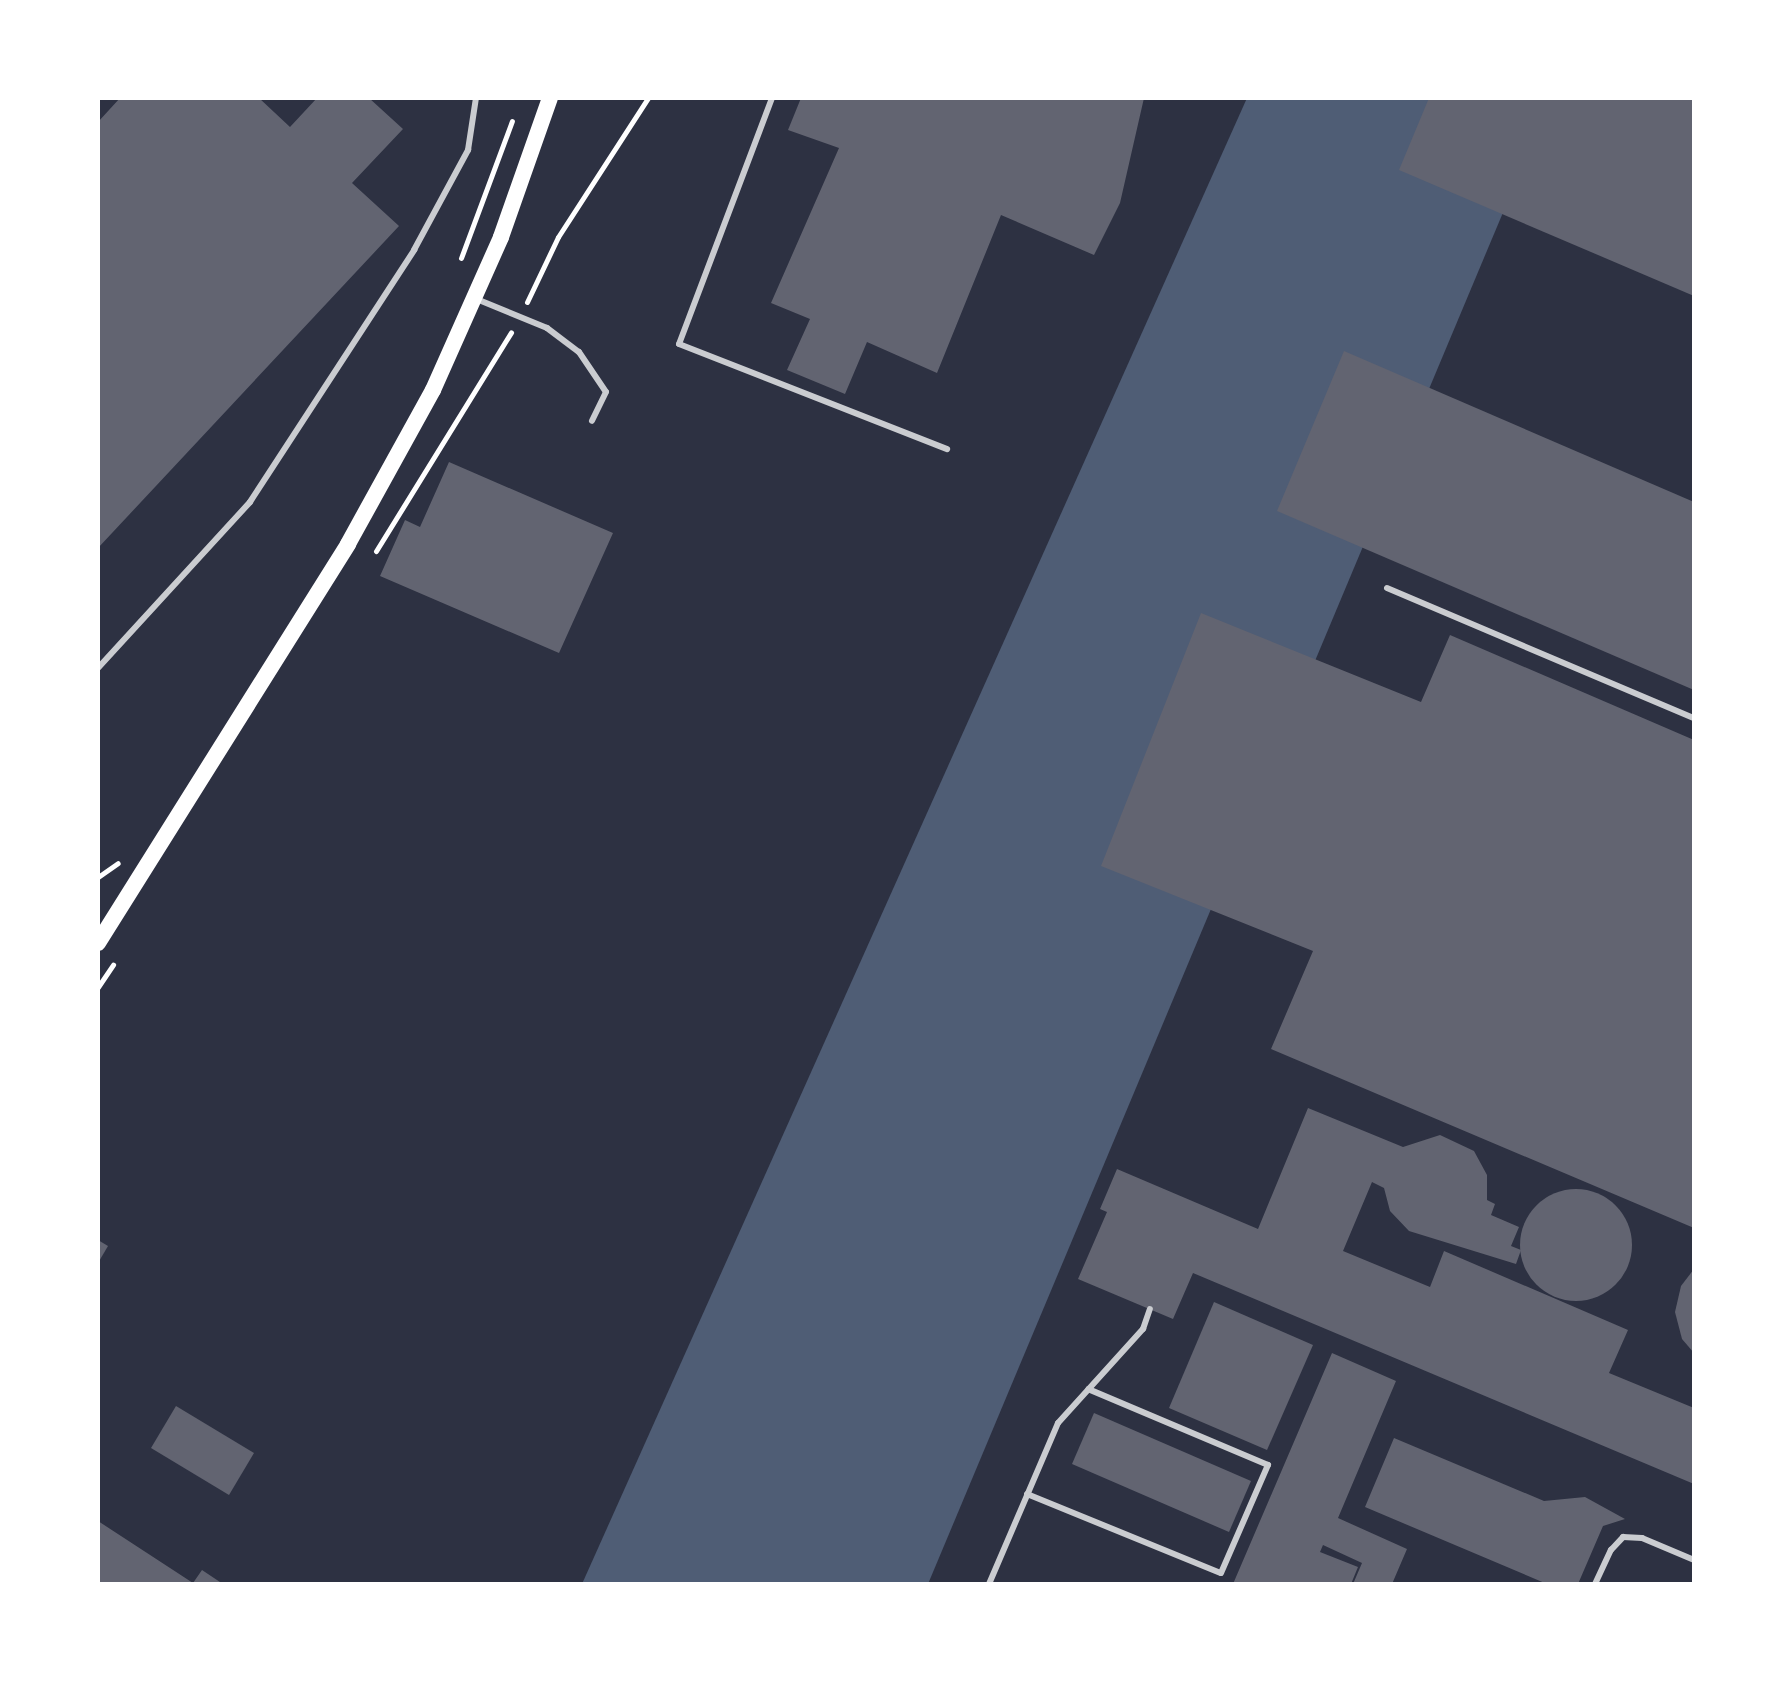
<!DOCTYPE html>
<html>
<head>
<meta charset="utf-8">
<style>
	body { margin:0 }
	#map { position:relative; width:1792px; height:1682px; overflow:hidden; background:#2d3142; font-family:Commissioner,sans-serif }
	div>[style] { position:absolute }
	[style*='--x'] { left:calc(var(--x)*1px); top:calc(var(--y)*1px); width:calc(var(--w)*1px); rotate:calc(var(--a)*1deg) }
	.water>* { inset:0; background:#4f5d75 }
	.building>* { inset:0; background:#626471 }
	.round { border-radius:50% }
	.path>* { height:5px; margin:-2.5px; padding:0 2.5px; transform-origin:2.5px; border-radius:2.5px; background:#fff }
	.service>* { height:6px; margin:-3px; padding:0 3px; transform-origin:3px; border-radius:3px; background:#caccd0 }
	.secondary>* { height:16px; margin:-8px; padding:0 8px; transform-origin:8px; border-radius:8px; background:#fff }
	span { translate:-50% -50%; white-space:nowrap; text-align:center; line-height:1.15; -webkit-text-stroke:7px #fff; paint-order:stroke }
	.frame { position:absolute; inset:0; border:100px solid #fff; pointer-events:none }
</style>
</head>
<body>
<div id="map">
	<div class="water">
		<div style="clip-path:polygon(1247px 98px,1551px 98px,928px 1584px,582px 1584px)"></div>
	</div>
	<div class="building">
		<div style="clip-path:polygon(120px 98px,259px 98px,290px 127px,317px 98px,369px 98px,403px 129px,352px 183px,399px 226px,98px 548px,98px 122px)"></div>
		<div style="clip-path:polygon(801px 98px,1144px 98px,1120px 203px,1094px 255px,1001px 215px,937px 373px,867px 342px,845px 394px,787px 370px,810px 319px,771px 303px,839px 148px,788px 130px)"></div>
		<div style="clip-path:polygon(1429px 98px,1694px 98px,1694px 296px,1399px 170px)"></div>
		<div style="clip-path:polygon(1344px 351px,1694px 502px,1694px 690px,1277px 511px)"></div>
		<div style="clip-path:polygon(449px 462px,613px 533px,559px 653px,380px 576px,405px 520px,420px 527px)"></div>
		<div style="clip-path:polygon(1201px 613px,1421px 702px,1450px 635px,1694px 740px,1694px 1228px,1271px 1049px,1313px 951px,1101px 866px)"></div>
		<div style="clip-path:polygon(1308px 1108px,1403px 1147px,1440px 1135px,1474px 1151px,1487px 1175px,1487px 1200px,1495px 1204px,1491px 1215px,1519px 1227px,1511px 1246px,1521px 1250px,1516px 1264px,1409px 1231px,1390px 1211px,1384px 1188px,1372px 1182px,1343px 1251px,1430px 1287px,1444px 1251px,1628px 1330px,1609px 1373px,1694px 1408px,1694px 1484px,1193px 1273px,1173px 1319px,1078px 1279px,1107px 1212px,1100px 1209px,1117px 1169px,1258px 1229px)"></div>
		<div class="round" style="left:1520px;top:1189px;width:112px;height:112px"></div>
		<div style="clip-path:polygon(98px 1240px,108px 1246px,98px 1263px)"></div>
		<div style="clip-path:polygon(1694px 1269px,1694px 1353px,1682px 1339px,1675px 1312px,1681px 1286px)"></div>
		<div style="clip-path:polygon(1214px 1302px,1313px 1345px,1267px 1450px,1169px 1408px)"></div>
		<div style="clip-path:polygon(1332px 1353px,1396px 1381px,1338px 1518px,1407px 1549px,1392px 1584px,1353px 1584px,1362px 1563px,1323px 1545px,1320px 1552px,1358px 1567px,1351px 1584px,1233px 1584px)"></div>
		<div style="clip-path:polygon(176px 1406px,254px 1453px,229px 1495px,151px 1448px)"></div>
		<div style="clip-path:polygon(1094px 1413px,1251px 1481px,1229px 1532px,1072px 1464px)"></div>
		<div style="clip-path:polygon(1394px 1438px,1544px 1501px,1585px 1497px,1625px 1519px,1603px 1526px,1578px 1584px,1547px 1584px,1365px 1507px)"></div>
		<div style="clip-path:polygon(98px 1521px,193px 1583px,202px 1570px,223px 1584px,98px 1584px)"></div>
	</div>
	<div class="path">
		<div style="--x:461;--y:258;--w:146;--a:-69.6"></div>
		<div style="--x:527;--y:302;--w:72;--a:-64.5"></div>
		<div style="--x:558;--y:237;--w:166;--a:-57.1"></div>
		<div style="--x:376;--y:551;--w:257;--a:-58.3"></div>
		<div style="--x:98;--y:877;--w:24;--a:-35"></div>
		<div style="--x:98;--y:987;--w:27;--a:-56"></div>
	</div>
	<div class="service">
		<div style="--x:772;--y:98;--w:263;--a:110.7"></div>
		<div style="--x:679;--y:344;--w:288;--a:21.4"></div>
		<div style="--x:474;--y:298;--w:79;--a:22.3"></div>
		<div style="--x:547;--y:328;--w:40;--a:37"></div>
		<div style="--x:579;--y:352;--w:48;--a:56"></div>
		<div style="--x:606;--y:392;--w:32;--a:116"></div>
		<div style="--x:1387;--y:588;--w:333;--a:23"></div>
		<div style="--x:98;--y:668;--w:225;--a:-47.5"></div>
		<div style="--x:250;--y:502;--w:301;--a:-56.9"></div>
		<div style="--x:414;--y:250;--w:114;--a:-61.6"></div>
		<div style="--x:468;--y:150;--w:53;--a:-81.3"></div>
		<div style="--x:1027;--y:1494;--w:209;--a:22.2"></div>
		<div style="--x:1221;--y:1573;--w:118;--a:-66.5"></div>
		<div style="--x:1268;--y:1465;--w:195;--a:-157.1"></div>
		<div style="--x:989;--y:1584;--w:175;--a:-66.8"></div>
		<div style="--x:1058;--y:1423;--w:127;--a:-47.9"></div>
		<div style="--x:1143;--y:1329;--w:21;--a:-71"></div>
		<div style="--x:1595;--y:1584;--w:38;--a:-65"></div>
		<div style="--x:1611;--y:1550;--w:18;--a:-47"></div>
		<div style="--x:1623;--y:1537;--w:19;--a:3"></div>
		<div style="--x:1642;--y:1538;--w:56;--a:22.9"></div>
	</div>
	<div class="secondary">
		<div style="--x:98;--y:943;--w:471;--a:-57.9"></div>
		<div style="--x:348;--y:544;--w:176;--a:-61.1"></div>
		<div style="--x:433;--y:390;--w:167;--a:-66"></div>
		<div style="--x:501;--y:237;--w:147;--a:-70.6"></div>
	</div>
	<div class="frame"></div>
</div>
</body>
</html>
